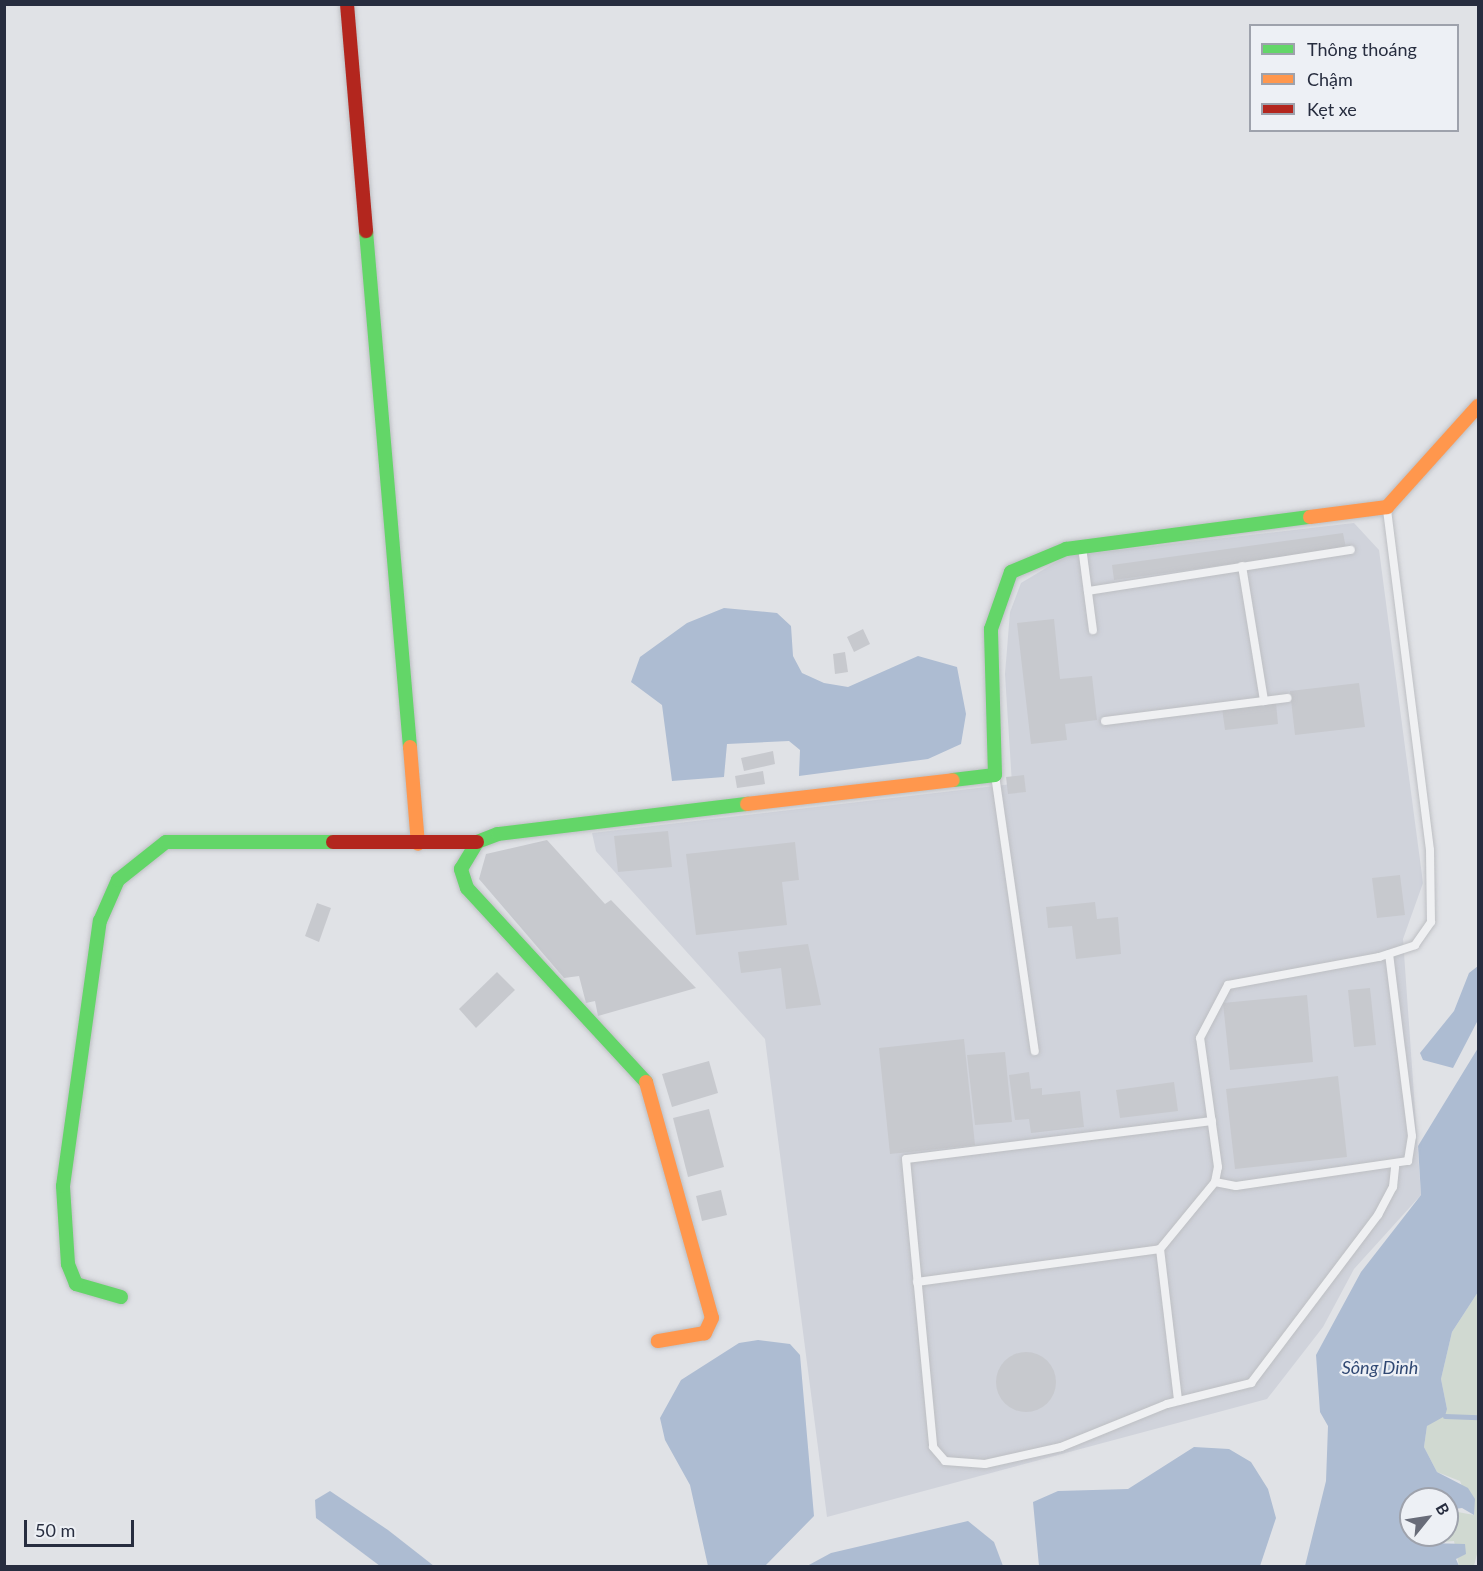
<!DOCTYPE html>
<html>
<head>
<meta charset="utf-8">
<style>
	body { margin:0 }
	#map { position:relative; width:1483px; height:1571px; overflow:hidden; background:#e0e2e6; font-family:Lato,sans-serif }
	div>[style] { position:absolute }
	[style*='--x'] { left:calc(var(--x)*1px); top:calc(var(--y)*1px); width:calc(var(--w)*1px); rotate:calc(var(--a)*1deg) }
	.built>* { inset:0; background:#d0d3db }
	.green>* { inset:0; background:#d0d9d1 }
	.water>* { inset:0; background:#adbcd2 }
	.stream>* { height:4.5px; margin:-2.25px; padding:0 2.25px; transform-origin:2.25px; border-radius:2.25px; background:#adbcd2 }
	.building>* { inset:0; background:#c7c9ce }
	.round { border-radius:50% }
	.roads { filter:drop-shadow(0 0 2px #bdbfc3) drop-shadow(0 0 2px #bdbfc3) }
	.lane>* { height:8px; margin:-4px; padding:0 4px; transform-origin:4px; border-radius:4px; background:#eff0f2 }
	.fast>* { height:14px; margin:-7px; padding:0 7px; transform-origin:7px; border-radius:7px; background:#63d668 }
	.slow>* { height:14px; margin:-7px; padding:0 7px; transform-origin:7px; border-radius:7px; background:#ff974d }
	.jam>* { height:14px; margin:-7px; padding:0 7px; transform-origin:7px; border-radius:7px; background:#b3261e }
	span { translate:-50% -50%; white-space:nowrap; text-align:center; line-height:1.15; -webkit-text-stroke:4.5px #edf0f5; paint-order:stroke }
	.water-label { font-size:18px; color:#304873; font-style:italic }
	.frame { position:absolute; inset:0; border:6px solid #272d3f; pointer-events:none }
	.legend { position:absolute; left:1249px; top:24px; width:210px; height:108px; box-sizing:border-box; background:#edf0f5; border:2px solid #9ea2ac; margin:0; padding:8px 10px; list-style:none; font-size:18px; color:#272d3f }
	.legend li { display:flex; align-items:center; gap:12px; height:30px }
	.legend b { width:30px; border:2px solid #9ea2ac }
	.north { position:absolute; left:1399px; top:1487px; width:60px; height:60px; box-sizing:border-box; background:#edf0f5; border:2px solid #9ea2ac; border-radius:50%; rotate:60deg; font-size:16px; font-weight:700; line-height:24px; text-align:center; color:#272d3f }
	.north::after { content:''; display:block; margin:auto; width:21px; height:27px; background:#686c79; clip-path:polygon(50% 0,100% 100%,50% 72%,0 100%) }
	.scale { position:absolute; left:24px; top:1520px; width:110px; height:27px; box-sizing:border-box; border:3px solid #272d3f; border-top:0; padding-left:8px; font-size:18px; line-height:21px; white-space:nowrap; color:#272d3f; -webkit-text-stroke:4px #edf0f5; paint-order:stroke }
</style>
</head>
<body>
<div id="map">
	<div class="built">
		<div style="clip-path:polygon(1354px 523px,1379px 550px,1423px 883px,1403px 939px,1421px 1195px,1354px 1269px,1323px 1327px,1267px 1399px,827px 1517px,765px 1039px,596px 851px,592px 833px,1012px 784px,1005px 674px,1010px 612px,1021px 583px,1066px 556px)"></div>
	</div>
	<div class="green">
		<div style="clip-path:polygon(1478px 1292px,1478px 1550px,1474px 1566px,1459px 1566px,1454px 1541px,1428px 1543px,1411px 1538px,1403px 1526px,1411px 1513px,1411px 1535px,1447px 1535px,1447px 1510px,1474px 1515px,1460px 1481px,1437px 1472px,1424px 1447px,1427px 1426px,1447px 1409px,1441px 1379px,1452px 1332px)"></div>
	</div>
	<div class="water">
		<div style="clip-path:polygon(724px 608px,777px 613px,791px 626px,793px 656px,802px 673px,824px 683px,848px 687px,918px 656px,957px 667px,966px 714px,961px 744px,928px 759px,799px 776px,800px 750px,789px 741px,727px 744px,724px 777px,672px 781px,662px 705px,631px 682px,640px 657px,687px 623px)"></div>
		<div style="clip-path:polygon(1478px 966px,1478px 1020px,1453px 1068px,1423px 1060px,1420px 1053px,1454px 1011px,1469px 973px)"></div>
		<div style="clip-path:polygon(1478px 1048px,1478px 1292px,1452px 1332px,1441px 1379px,1447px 1409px,1445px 1416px,1427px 1426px,1424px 1447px,1437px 1472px,1468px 1488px,1475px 1499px,1474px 1515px,1462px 1508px,1447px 1510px,1447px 1499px,1411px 1499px,1403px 1526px,1411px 1538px,1428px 1543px,1465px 1544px,1466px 1554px,1456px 1559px,1459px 1566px,1305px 1566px,1326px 1481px,1328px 1426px,1320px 1412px,1316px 1355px,1361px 1272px,1421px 1195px,1418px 1146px)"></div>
		<div style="clip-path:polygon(758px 1340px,790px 1344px,800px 1355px,814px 1516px,765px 1566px,708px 1566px,690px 1485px,665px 1440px,660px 1418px,681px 1380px,739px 1343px)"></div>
		<div style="clip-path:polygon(1194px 1447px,1229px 1449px,1251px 1462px,1268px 1489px,1276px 1518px,1260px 1566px,1039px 1566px,1033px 1502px,1058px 1491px,1128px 1489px)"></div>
		<div style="clip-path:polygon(330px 1491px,388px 1530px,434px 1566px,380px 1566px,316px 1518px,315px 1500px)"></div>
		<div style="clip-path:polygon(968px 1521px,994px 1542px,1003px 1566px,807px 1566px,831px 1553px)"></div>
	</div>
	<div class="stream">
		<div style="--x:1445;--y:1416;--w:33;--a:2"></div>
	</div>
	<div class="building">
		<div style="clip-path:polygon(1343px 533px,1346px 548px,1114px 580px,1112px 565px)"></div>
		<div style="clip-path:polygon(1054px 619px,1060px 679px,1092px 676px,1097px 720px,1065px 724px,1067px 740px,1031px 744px,1017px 623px)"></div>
		<div style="clip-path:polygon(863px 629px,870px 644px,854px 652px,847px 637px)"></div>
		<div style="clip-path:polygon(845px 652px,848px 672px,835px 674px,833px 654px)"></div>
		<div style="clip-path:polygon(1359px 683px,1365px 727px,1295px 735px,1290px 691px)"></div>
		<div style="clip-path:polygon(1276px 703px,1278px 724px,1225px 730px,1222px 708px)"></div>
		<div style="clip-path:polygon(773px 751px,775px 764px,744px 771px,741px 758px)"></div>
		<div style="clip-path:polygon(763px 771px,765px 784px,737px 788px,735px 776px)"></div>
		<div style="clip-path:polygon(1024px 775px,1026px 792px,1008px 794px,1006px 777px)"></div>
		<div style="clip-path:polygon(668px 831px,672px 867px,618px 872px,614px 836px)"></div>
		<div style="clip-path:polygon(547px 840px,605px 904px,611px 900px,696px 988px,598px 1016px,595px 1001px,586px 1003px,579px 976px,564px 978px,479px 879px,486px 854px)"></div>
		<div style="clip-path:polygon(795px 842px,799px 880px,782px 882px,787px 925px,696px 935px,686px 854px)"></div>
		<div style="clip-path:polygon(1400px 875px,1405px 915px,1377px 918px,1372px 878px)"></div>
		<div style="clip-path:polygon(1095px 902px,1097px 919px,1118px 917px,1121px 954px,1076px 959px,1072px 926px,1048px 928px,1046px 907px)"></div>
		<div style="clip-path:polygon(317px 903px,331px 908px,319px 942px,305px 936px)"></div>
		<div style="clip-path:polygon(808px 944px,821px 1005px,786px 1009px,781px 968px,741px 973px,738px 952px)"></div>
		<div style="clip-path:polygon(497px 972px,515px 990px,476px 1028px,459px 1009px)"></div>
		<div style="clip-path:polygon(1370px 988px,1376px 1045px,1354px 1047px,1348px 990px)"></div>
		<div style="clip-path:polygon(1307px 995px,1313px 1062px,1230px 1070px,1223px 1003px)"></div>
		<div style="clip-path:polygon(964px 1039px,975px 1145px,890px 1154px,879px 1048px)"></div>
		<div style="clip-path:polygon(1005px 1052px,1012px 1122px,975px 1125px,967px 1055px)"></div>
		<div style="clip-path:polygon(709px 1061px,718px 1093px,672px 1107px,662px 1074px)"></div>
		<div style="clip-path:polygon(1029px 1072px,1031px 1089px,1042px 1088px,1042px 1095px,1080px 1091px,1084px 1127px,1031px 1133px,1029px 1119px,1015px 1120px,1009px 1075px)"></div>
		<div style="clip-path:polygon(1338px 1076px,1347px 1157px,1235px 1169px,1226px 1089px)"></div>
		<div style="clip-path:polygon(1174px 1082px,1178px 1111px,1120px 1118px,1116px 1090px)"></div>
		<div style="clip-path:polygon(709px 1109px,724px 1167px,688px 1177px,673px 1118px)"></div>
		<div style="clip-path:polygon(721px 1190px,727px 1215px,702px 1221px,696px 1196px)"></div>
		<div class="round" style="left:996px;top:1352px;width:60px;height:60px"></div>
	</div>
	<div class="roads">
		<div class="lane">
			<div style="--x:1082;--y:547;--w:84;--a:82.5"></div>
			<div style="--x:1242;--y:566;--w:137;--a:80.7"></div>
			<div style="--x:1088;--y:591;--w:266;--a:-8.9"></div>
			<div style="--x:1105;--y:721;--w:184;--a:-7.2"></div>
			<div style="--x:995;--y:775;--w:279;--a:81.8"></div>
			<div style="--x:1212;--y:1121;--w:308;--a:172.9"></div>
			<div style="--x:906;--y:1159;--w:289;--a:84.6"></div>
			<div style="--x:933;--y:1447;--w:18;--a:49"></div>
			<div style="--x:945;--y:1461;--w:40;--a:4.3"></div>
			<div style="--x:985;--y:1464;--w:78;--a:-12.6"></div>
			<div style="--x:1061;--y:1447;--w:114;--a:-22.1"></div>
			<div style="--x:1167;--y:1404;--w:87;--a:-14"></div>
			<div style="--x:1251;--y:1383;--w:211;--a:-52.9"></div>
			<div style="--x:1378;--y:1215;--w:32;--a:-62"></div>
			<div style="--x:1393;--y:1187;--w:20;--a:-84"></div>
			<div style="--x:1215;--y:1182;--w:21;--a:11"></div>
			<div style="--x:1236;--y:1186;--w:174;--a:-8.3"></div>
			<div style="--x:1408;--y:1161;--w:25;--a:-81"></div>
			<div style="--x:1412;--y:1136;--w:183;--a:-97.2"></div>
			<div style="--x:1160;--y:1249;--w:153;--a:83.2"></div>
			<div style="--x:917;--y:1282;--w:245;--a:-7.7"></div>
			<div style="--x:1160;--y:1249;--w:87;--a:-50.6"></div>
			<div style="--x:1215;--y:1182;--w:15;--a:-79"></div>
			<div style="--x:1218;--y:1167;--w:130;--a:-97.9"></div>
			<div style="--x:1200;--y:1038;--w:60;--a:-62.2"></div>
			<div style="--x:1228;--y:985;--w:154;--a:-10.5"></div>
			<div style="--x:1379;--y:957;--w:38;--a:-18"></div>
			<div style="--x:1415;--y:945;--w:28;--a:-55"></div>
			<div style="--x:1431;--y:922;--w:72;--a:-90.8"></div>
			<div style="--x:1430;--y:850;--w:345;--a:-97.2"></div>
		</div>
		<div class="fast">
			<div style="--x:366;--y:231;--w:518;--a:85.13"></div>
			<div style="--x:953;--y:780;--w:42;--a:-6.8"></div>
			<div style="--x:995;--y:775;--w:146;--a:-91.6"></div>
			<div style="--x:991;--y:629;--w:60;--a:-70.7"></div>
			<div style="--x:1011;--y:572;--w:60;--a:-22.7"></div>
			<div style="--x:1066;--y:549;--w:246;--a:-7.5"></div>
			<div style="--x:646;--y:1082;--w:264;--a:-132.7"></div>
			<div style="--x:467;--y:888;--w:20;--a:-108"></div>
			<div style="--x:461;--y:869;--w:31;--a:-59"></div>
			<div style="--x:477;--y:842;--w:22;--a:-21"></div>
			<div style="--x:498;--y:834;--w:251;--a:-6.9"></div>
			<div style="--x:121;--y:1297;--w:47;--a:-163.9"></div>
			<div style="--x:76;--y:1284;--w:22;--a:-112"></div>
			<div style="--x:68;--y:1264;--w:78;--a:-93.7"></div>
			<div style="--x:63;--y:1186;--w:268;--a:-82.1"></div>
			<div style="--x:100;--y:921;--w:45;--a:-66.3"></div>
			<div style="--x:118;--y:880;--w:61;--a:-38.4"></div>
			<div style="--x:166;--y:842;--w:167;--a:0"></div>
		</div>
		<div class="slow">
			<div style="--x:1310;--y:517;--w:78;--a:-7.4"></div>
			<div style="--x:1387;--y:507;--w:136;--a:-48"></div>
			<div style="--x:410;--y:747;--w:97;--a:85.3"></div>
			<div style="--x:747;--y:804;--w:207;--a:-6.6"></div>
			<div style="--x:646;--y:1082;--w:245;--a:74.4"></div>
			<div style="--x:712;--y:1318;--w:17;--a:115"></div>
			<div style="--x:705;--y:1333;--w:48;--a:170.3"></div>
		</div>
		<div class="jam">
			<div style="--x:347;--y:4;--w:228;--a:85.2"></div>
			<div style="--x:333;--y:842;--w:144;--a:0"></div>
		</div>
	</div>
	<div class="water-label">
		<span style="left:1380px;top:1367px">Sông Dinh</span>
	</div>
	<div class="frame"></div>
	<ul class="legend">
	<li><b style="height:8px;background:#63d668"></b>Thông thoáng</li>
	<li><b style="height:8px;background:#ff974d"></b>Chậm</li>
	<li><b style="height:8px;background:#b3261e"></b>Kẹt xe</li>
	</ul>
	<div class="north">B</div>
	<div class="scale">50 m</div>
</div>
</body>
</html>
